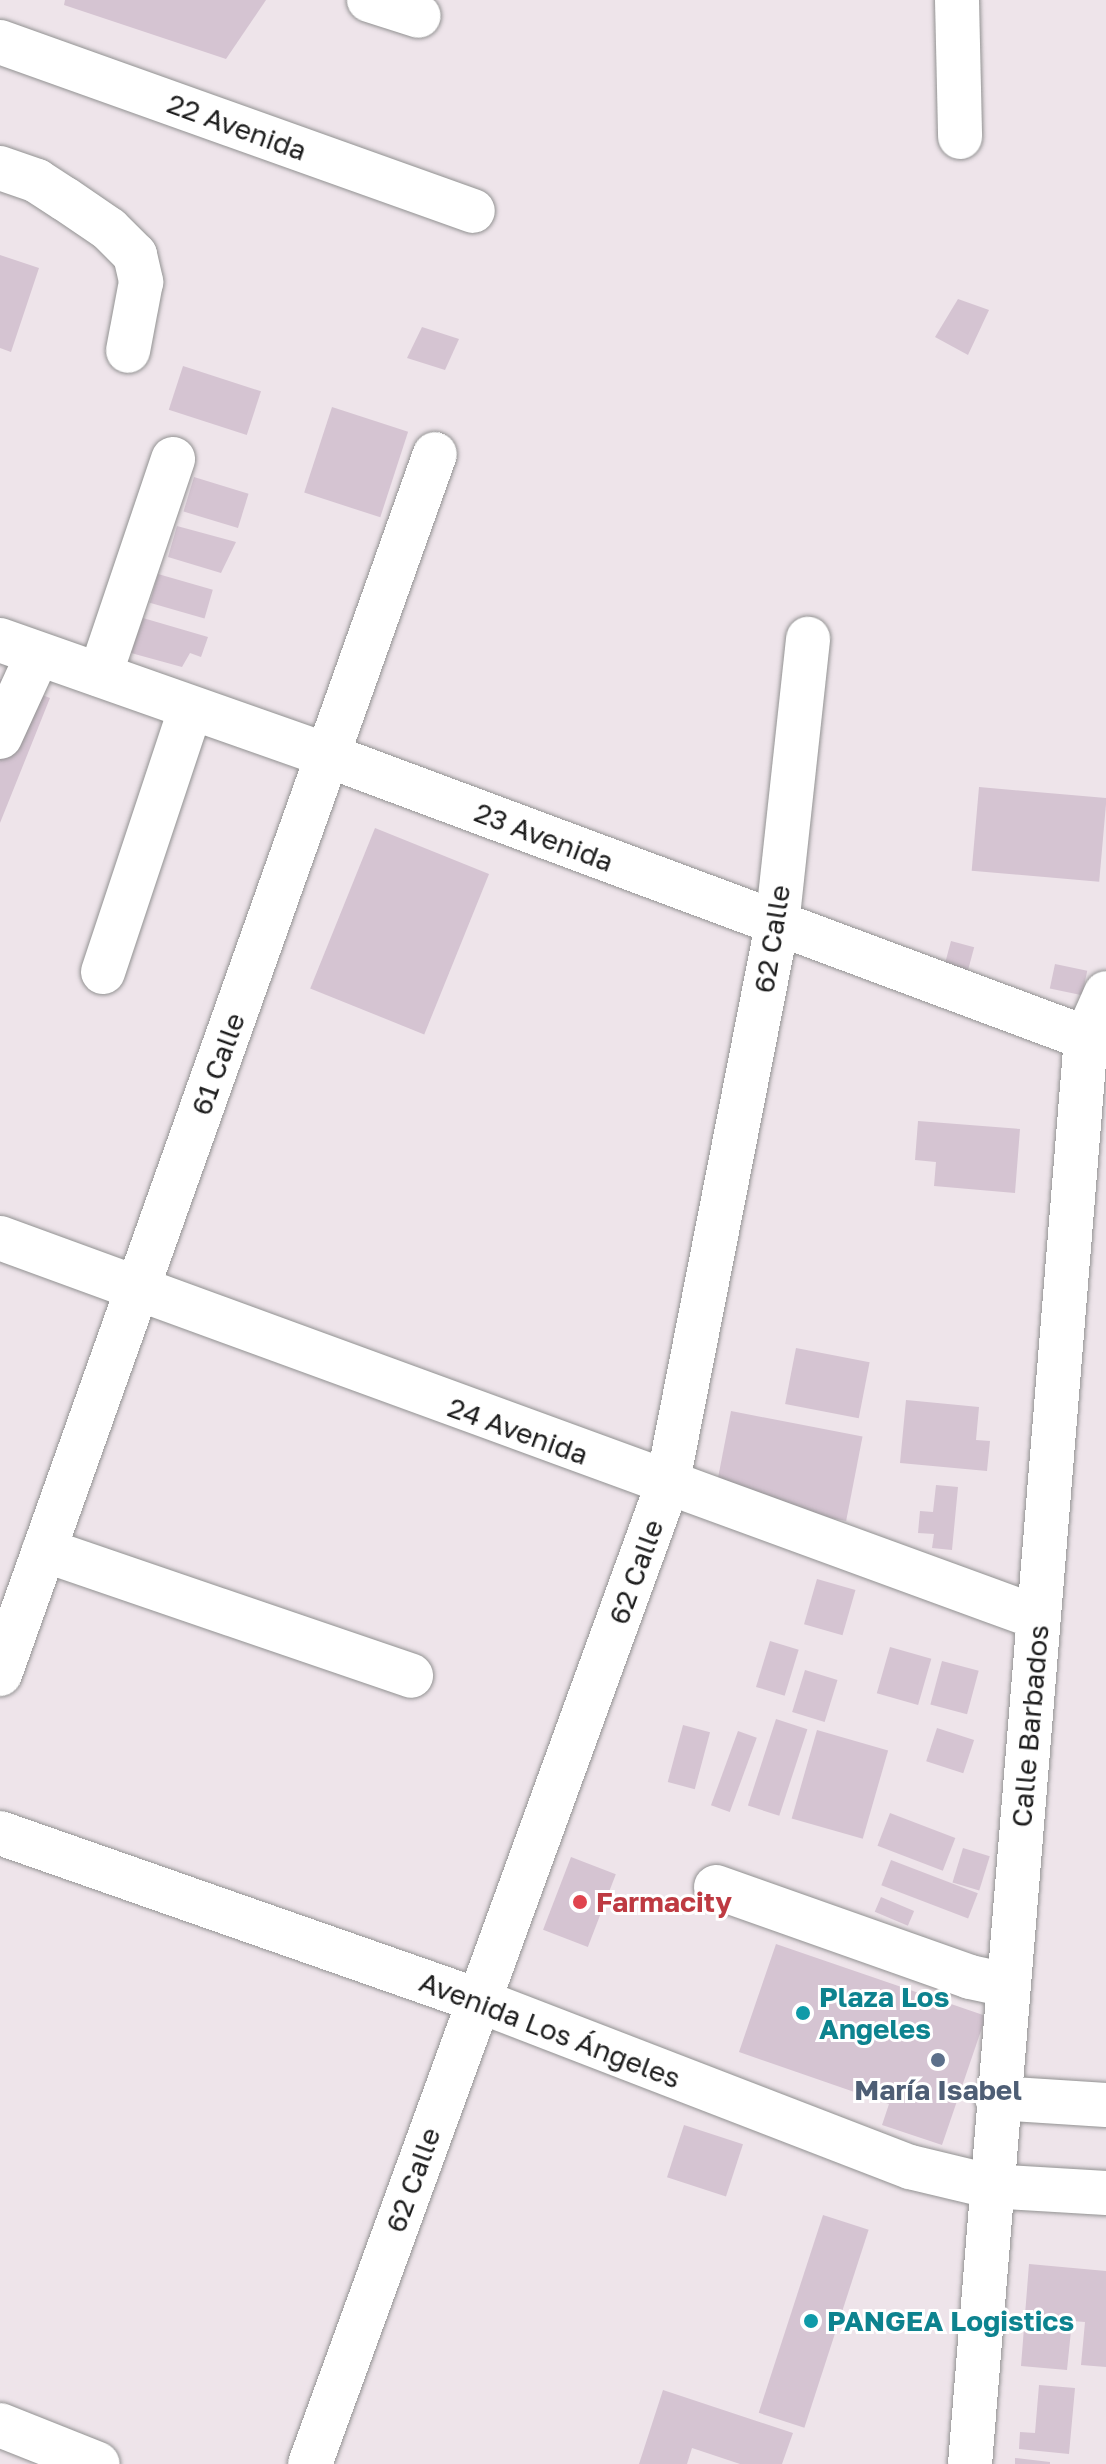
<!DOCTYPE html>
<html>
<head>
<meta charset="utf-8">
<style>
	body { margin:0 }
	#map { position:relative; width:1106px; height:2464px; overflow:hidden; background:#eee4ea; font-family:"Golos Text",sans-serif }
	div>[style] { position:absolute }
	.building>* { inset:0; background:#d5c4d2; transform-origin:0 0 }
	.roads { filter:drop-shadow(0 0 2px #929292) drop-shadow(0 0 2px #929292) }
	.minor>* { height:44px; margin:-22px; padding:0 22px; transform-origin:22px; border-radius:22px; background:#fff }
	.dots>* { width:22px; height:22px; translate:-50% -50%; box-sizing:border-box; border:4px solid #fff; border-radius:50% }
	span { translate:-50% -50%; white-space:nowrap; text-align:center; line-height:1.15; -webkit-text-stroke:6px #fff; paint-order:stroke }
	.street-label { font-size:28px; color:#1e1e1e }
	.health-label { font-size:28px; color:#be3a42; font-weight:700 }
	.left { translate:0 -50%; text-align:left }
	.culture-label { font-size:28px; color:#0d838f; font-weight:700 }
	.service-label { font-size:28px; color:#4e5e75; font-weight:700 }
</style>
</head>
<body>
<div id="map">
	<div class="building">
		<div style="clip-path:polygon(65px 0,266px 0,226px 59px,64px 5px)"></div>
		<div style="clip-path:polygon(0 255px,39px 268px,11px 352px,0 348px)"></div>
		<div style="clip-path:polygon(958px 299px,989px 310px,968px 355px,935px 337px)"></div>
		<div style="clip-path:polygon(422px 327px,459px 339px,445px 370px,407px 358px)"></div>
		<div style="left:183px;top:366px;width:82px;height:46px;rotate:18deg"></div>
		<div style="left:332px;top:407px;width:80px;height:90px;rotate:18deg"></div>
		<div style="left:194px;top:477px;width:57px;height:36px;rotate:17deg"></div>
		<div style="clip-path:polygon(177px 526px,236px 542px,221px 573px,168px 557px)"></div>
		<div style="left:158px;top:574px;width:57px;height:30px;rotate:16deg"></div>
		<div style="clip-path:polygon(143px 618px,208px 637px,201px 657px,190px 653px,182px 667px,131px 653px)"></div>
		<div style="clip-path:polygon(0 679px,50px 698px,0 823px)"></div>
		<div style="left:979px;top:787px;width:128px;height:84px;rotate:5deg"></div>
		<div style="left:375px;top:828px;width:123px;height:173px;rotate:22deg"></div>
		<div style="left:951px;top:941px;width:24px;height:25px;rotate:15deg"></div>
		<div style="left:1055px;top:964px;width:33px;height:25px;rotate:12deg"></div>
		<div style="clip-path:polygon(918px 1121px,1020px 1129px,1015px 1193px,934px 1186px,936px 1162px,915px 1160px)"></div>
		<div style="left:796px;top:1348px;width:75px;height:57px;rotate:11deg"></div>
		<div style="clip-path:polygon(906px 1400px,979px 1407px,976px 1440px,990px 1441px,987px 1471px,900px 1463px)"></div>
		<div style="left:731px;top:1411px;width:134px;height:86px;rotate:11deg"></div>
		<div style="clip-path:polygon(936px 1485px,958px 1487px,952px 1550px,932px 1548px,934px 1534px,918px 1533px,920px 1511px,933px 1512px)"></div>
		<div style="left:817px;top:1579px;width:40px;height:47px;rotate:16deg"></div>
		<div style="left:770px;top:1641px;width:30px;height:48px;rotate:17deg"></div>
		<div style="left:890px;top:1647px;width:43px;height:48px;rotate:16deg"></div>
		<div style="left:942px;top:1661px;width:38px;height:45px;rotate:15deg"></div>
		<div style="left:805px;top:1670px;width:34px;height:44px;rotate:17deg"></div>
		<div style="left:776px;top:1719px;width:33px;height:91px;rotate:18deg"></div>
		<div style="left:683px;top:1725px;width:28px;height:59px;rotate:15deg"></div>
		<div style="left:937px;top:1728px;width:39px;height:35px;rotate:18deg"></div>
		<div style="left:817px;top:1730px;width:74px;height:92px;rotate:16deg"></div>
		<div style="left:738px;top:1731px;width:20px;height:79px;rotate:20deg"></div>
		<div style="left:890px;top:1813px;width:70px;height:35px;rotate:21deg"></div>
		<div style="left:963px;top:1848px;width:28px;height:36px;rotate:17deg"></div>
		<div style="left:571px;top:1857px;width:48px;height:78px;rotate:21deg"></div>
		<div style="left:891px;top:1860px;width:93px;height:27px;rotate:21deg"></div>
		<div style="left:881px;top:1897px;width:36px;height:16px;rotate:23deg"></div>
		<div style="clip-path:polygon(776px 1944px,986px 2016px,942px 2145px,882px 2125px,889px 2104px,739px 2052px)"></div>
		<div style="left:684px;top:2125px;width:62px;height:55px;rotate:18deg"></div>
		<div style="left:823px;top:2215px;width:48px;height:208px;rotate:18deg"></div>
		<div style="clip-path:polygon(1029px 2264px,1106px 2271px,1106px 2367px,1081px 2365px,1085px 2322px,1072px 2321px,1067px 2370px,1021px 2366px)"></div>
		<div style="clip-path:polygon(1039px 2385px,1075px 2388px,1069px 2454px,1019px 2449px,1020px 2432px,1035px 2433px)"></div>
		<div style="clip-path:polygon(663px 2390px,793px 2433px,782px 2464px,740px 2464px,692px 2448px,687px 2464px,639px 2464px)"></div>
		<div style="clip-path:polygon(1015px 2458px,1050px 2462px,1050px 2464px,1015px 2464px)"></div>
	</div>
	<div class="roads">
		<div class="minor">
			<div style="left:369px;top:0;width:52px;rotate:17.7deg"></div>
			<div style="left:957px;top:0;width:137px;rotate:88.7deg"></div>
			<div style="left:0;top:42px;width:502px;rotate:19.66deg"></div>
			<div style="left:0;top:168px;width:39px;rotate:19deg"></div>
			<div style="left:37px;top:181px;width:33px;rotate:33deg"></div>
			<div style="left:65px;top:199px;width:53px;rotate:34.3deg"></div>
			<div style="left:109px;top:229px;width:37px;rotate:45deg"></div>
			<div style="left:135px;top:255px;width:28px;rotate:77deg"></div>
			<div style="left:141px;top:282px;width:70px;rotate:100.7deg"></div>
			<div style="left:0;top:640px;width:349px;rotate:19.4deg"></div>
			<div style="left:329px;top:756px;width:808px;rotate:20.43deg"></div>
			<div style="left:100px;top:675px;width:228px;rotate:-71.3deg"></div>
			<div style="left:0;top:737px;width:91px;rotate:-65.4deg"></div>
			<div style="left:103px;top:972px;width:278px;rotate:-71.6deg"></div>
			<div style="left:0;top:1238px;width:1106px;rotate:20.09deg"></div>
			<div style="left:44px;top:1550px;width:388px;rotate:18.9deg"></div>
			<div style="left:0;top:1674px;width:1295px;rotate:-70.38deg"></div>
			<div style="left:0;top:1833px;width:505px;rotate:19.3deg"></div>
			<div style="left:477px;top:2000px;width:464px;rotate:21.1deg"></div>
			<div style="left:910px;top:2167px;width:81px;rotate:13.5deg"></div>
			<div style="left:989px;top:2186px;width:117px;rotate:3.4deg"></div>
			<div style="left:716px;top:1887px;width:269px;rotate:19.5deg"></div>
			<div style="left:970px;top:1977px;width:38px;rotate:12deg"></div>
			<div style="left:997px;top:2098px;width:109px;rotate:3.7deg"></div>
			<div style="left:0;top:2425px;width:105px;rotate:21.7deg"></div>
			<div style="left:310px;top:2464px;width:1041px;rotate:-69.95deg"></div>
			<div style="left:667px;top:1486px;width:572px;rotate:-78.91deg"></div>
			<div style="left:777px;top:925px;width:288px;rotate:-83.8deg"></div>
			<div style="left:970px;top:2464px;width:1431px;rotate:-85.35deg"></div>
			<div style="left:1086px;top:1038px;width:49px;rotate:-66deg"></div>
		</div>
	</div>
	<div class="dots">
		<div style="left:580px;top:1902px;background:#e0444e"></div>
		<div style="left:803px;top:2013px;background:#0f9aa8"></div>
		<div style="left:938px;top:2060px;background:#5c6f8a"></div>
		<div style="left:811px;top:2321px;background:#0f9aa8"></div>
	</div>
	<div class="street-label">
		<span style="left:237px;top:127px;rotate:20deg">22 Avenida</span>
		<span style="left:544px;top:837px;rotate:21deg">23 Avenida</span>
		<span style="left:772px;top:939px;rotate:-81deg">62 Calle</span>
		<span style="left:218px;top:1064px;rotate:-70deg">61 Calle</span>
		<span style="left:518px;top:1431px;rotate:20deg">24 Avenida</span>
		<span style="left:636px;top:1572px;rotate:-70deg">62 Calle</span>
		<span style="left:1030px;top:1726px;rotate:-85deg">Calle Barbados</span>
		<span style="left:550px;top:2030px;rotate:21deg">Avenida Los Ángeles</span>
		<span style="left:413px;top:2180px;rotate:-70deg">62 Calle</span>
	</div>
	<div class="health-label">
		<span class="left" style="left:596px;top:1902px">Farmacity</span>
	</div>
	<div class="culture-label">
		<span class="left" style="left:819px;top:2013px">Plaza Los<br>Angeles</span>
		<span class="left" style="left:827px;top:2321px">PANGEA Logistics</span>
	</div>
	<div class="service-label">
		<span style="left:938px;top:2090px">María Isabel</span>
	</div>
</div>
</body>
</html>
